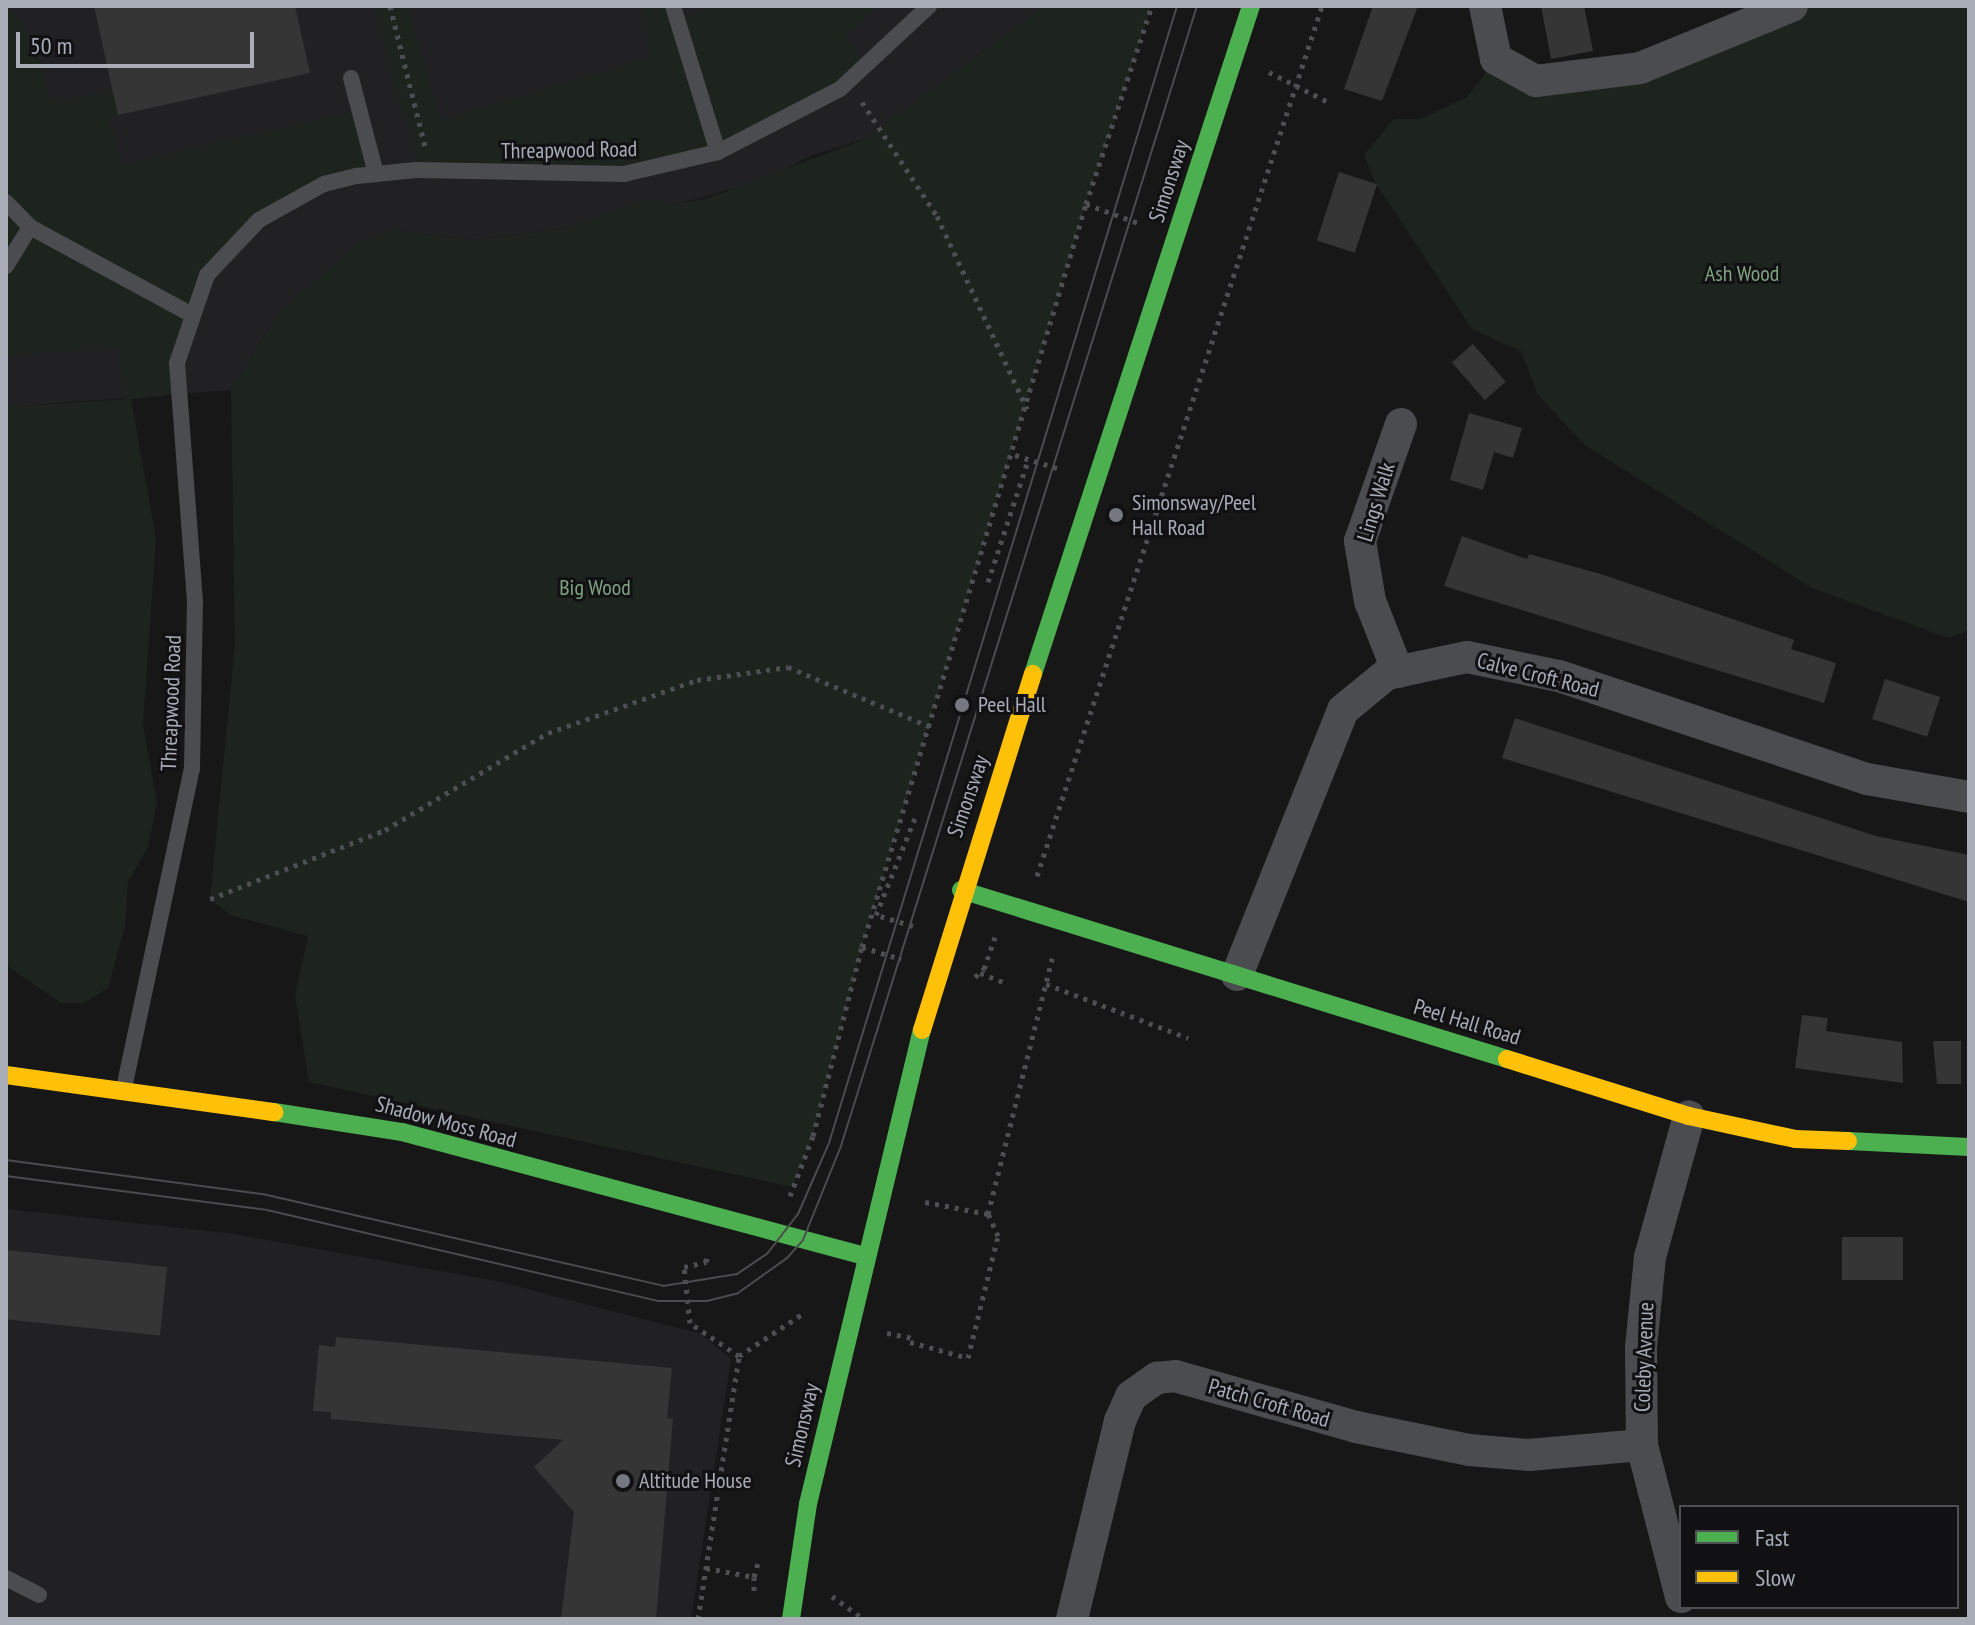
<!DOCTYPE html>
<html>
<head>
<meta charset="utf-8">
<style>
	body { margin:0 }
	#map { position:relative; width:1975px; height:1625px; overflow:hidden; background:#171717; font-family:"PT Sans Narrow",sans-serif }
	div>[style] { position:absolute }
	.built>* { inset:0; background:#212123 }
	.green>* { inset:0; background:#1d241e }
	.building>* { inset:0; background:#353536; transform-origin:0 0 }
	.path>* { height:5px; margin-top:-2.5px; transform-origin:0; background:repeating-linear-gradient(90deg,#4d4e52 0 4px,transparent 0 10px) }
	.lane>* { height:16px; margin:-8px; padding:0 8px; transform-origin:8px; border-radius:8px; background:#4b4c50 }
	.street>* { height:32px; margin:-16px; padding:0 16px; transform-origin:16px; border-radius:16px; background:#4b4c50 }
	.fast>* { height:18px; margin:-9px; padding:0 9px; transform-origin:9px; border-radius:9px; background:#4caf50 }
	.slow>* { height:18px; margin:-9px; padding:0 9px; transform-origin:9px; border-radius:9px; background:#ffc107 }
	.tram>* { height:2px; margin:-1px; padding:0 1px; transform-origin:1px; border-radius:1px; background:#4b4c4f }
	.dots>* { width:22px; height:22px; translate:-50% -50%; box-sizing:border-box; border:4px solid #111113; border-radius:50% }
	span { translate:-50% -50%; white-space:nowrap; text-align:center; line-height:1.15; -webkit-text-stroke:6px #111113; paint-order:stroke }
	.street-label { font-size:22px; color:#a8adb8 }
	.park-label { font-size:22px; color:#7fa381 }
	.poi-label { font-size:22px; color:#a8adb8 }
	.left { translate:0 -50%; text-align:left }
	.frame { position:absolute; inset:0; border:8px solid #a8adb8; pointer-events:none }
	.legend { position:absolute; left:1679px; top:1505px; width:280px; height:104px; box-sizing:border-box; background:#111113; border:2px solid #4d4f55; margin:0; padding:10px 14px; list-style:none; font-size:24px; color:#a8adb8 }
	.legend li { display:flex; align-items:center; gap:16px; height:40px }
	.legend b { width:40px; border:2px solid #4d4f55 }
	.scale { position:absolute; left:16px; top:32px; width:238px; height:36px; box-sizing:border-box; border:4px solid #a8adb8; border-top:0; padding-left:10px; font-size:24px; line-height:28px; white-space:nowrap; color:#a8adb8; -webkit-text-stroke:6px #111113; paint-order:stroke }
</style>
</head>
<body>
<div id="map">
	<div class="built">
		<div style="clip-path:polygon(6px 6px,1044px 6px,865px 139px,813px 155px,764px 180px,678px 204px,647px 200px,566px 228px,474px 240px,395px 230px,359px 241px,275px 318px,231px 390px,6px 407px)"></div>
		<div style="clip-path:polygon(6px 1209px,228px 1233px,496px 1281px,701px 1334px,731px 1359px,691px 1619px,6px 1619px)"></div>
	</div>
	<div class="green">
		<div style="clip-path:polygon(375px 6px,408px 6px,441px 120px,651px 57px,640px 6px,673px 6px,679px 22px,714px 6px,877px 6px,845px 38px,867px 65px,798px 114px,656px 170px,416px 170px,413px 132px,398px 105px)"></div>
		<div style="clip-path:polygon(1044px 6px,1152px 6px,1086px 204px,862px 947px,813px 1136px,793px 1187px,309px 1082px,295px 995px,308px 936px,230px 915px,210px 899px,235px 645px,231px 390px,275px 318px,359px 241px,395px 230px,474px 240px,566px 228px,647px 199px,678px 204px,708px 198px,865px 139px)"></div>
		<div style="clip-path:polygon(1792px 6px,1969px 6px,1969px 630px,1949px 638px,1812px 588px,1585px 445px,1538px 395px,1521px 351px,1472px 329px,1375px 182px,1364px 155px,1394px 119px,1420px 119px,1467px 97px,1496px 59px,1536px 81px,1640px 68px)"></div>
		<div style="clip-path:polygon(11px 10px,33px 41px,52px 102px,113px 91px,118px 115px,110px 121px,122px 165px,360px 110px,376px 174px,322px 185px,229px 246px,190px 314px,178px 394px,131px 399px,156px 538px,143px 725px,157px 803px,148px 847px,128px 882px,125px 926px,108px 988px,84px 1003px,61px 1003px,6px 965px,6px 407px,126px 399px,118px 348px,6px 355px,6px 11px)"></div>
	</div>
	<div class="building">
		<div style="clip-path:polygon(94px 6px,295px 6px,310px 73px,118px 115px)"></div>
		<div style="clip-path:polygon(1373px 6px,1418px 6px,1382px 101px,1344px 89px)"></div>
		<div style="clip-path:polygon(1541px 6px,1584px 6px,1593px 51px,1551px 59px)"></div>
		<div style="left:1339px;top:172px;width:40px;height:72px;rotate:18deg"></div>
		<div style="left:1473px;top:344px;width:50px;height:28px;rotate:49deg"></div>
		<div style="clip-path:polygon(1469px 413px,1522px 428px,1513px 458px,1494px 452px,1483px 490px,1450px 480px)"></div>
		<div style="clip-path:polygon(1462px 536px,1527px 559px,1529px 554px,1604px 575px,1794px 640px,1791px 649px,1836px 663px,1824px 703px,1444px 586px)"></div>
		<div style="left:1885px;top:679px;width:58px;height:42px;rotate:18deg"></div>
		<div style="clip-path:polygon(1515px 718px,1876px 836px,1969px 855px,1969px 902px,1502px 758px)"></div>
		<div style="clip-path:polygon(1802px 1015px,1828px 1018px,1826px 1031px,1902px 1042px,1903px 1083px,1795px 1068px)"></div>
		<div style="clip-path:polygon(1933px 1041px,1961px 1041px,1961px 1084px,1937px 1084px)"></div>
		<div style="left:1842px;top:1237px;width:61px;height:43px"></div>
		<div style="left:6px;top:1250px;width:162px;height:69px;rotate:6deg"></div>
		<div style="clip-path:polygon(336px 1337px,672px 1368px,667px 1418px,673px 1419px,656px 1619px,561px 1619px,574px 1512px,534px 1467px,563px 1440px,331px 1419px,331px 1412px,313px 1411px,319px 1345px,335px 1347px)"></div>
	</div>
	<div class="path">
		<div style="left:390px;top:6px;width:144px;rotate:76deg"></div>
		<div style="left:1269px;top:72px;width:68px;rotate:26.9deg"></div>
		<div style="left:862px;top:102px;width:136px;rotate:56.7deg"></div>
		<div style="left:937px;top:216px;width:213px;rotate:65deg"></div>
		<div style="left:1086px;top:204px;width:59px;rotate:20deg"></div>
		<div style="left:1015px;top:455px;width:50px;rotate:17.4deg"></div>
		<div style="left:988px;top:582px;width:128px;rotate:-71.8deg"></div>
		<div style="left:1037px;top:876px;width:915px;rotate:-71.86deg"></div>
		<div style="left:210px;top:899px;width:188px;rotate:-21.5deg"></div>
		<div style="left:385px;top:830px;width:190px;rotate:-30.8deg"></div>
		<div style="left:548px;top:733px;width:158px;rotate:-19.6deg"></div>
		<div style="left:697px;top:680px;width:92px;rotate:-8.1deg"></div>
		<div style="left:788px;top:667px;width:155px;rotate:22.8deg"></div>
		<div style="left:913px;top:926px;width:39px;rotate:-163deg"></div>
		<div style="left:876px;top:915px;width:105px;rotate:-68.1deg"></div>
		<div style="left:862px;top:947px;width:41px;rotate:17.1deg"></div>
		<div style="left:980px;top:973px;width:25px;rotate:21deg"></div>
		<div style="left:975px;top:977px;width:12px;rotate:-42deg"></div>
		<div style="left:984px;top:969px;width:34px;rotate:-71deg"></div>
		<div style="left:1046px;top:984px;width:152px;rotate:20.8deg"></div>
		<div style="left:790px;top:1196px;width:64px;rotate:-69deg"></div>
		<div style="left:813px;top:1136px;width:195px;rotate:-75.5deg"></div>
		<div style="left:862px;top:947px;width:776px;rotate:-73.22deg"></div>
		<div style="left:1086px;top:204px;width:209px;rotate:-71.6deg"></div>
		<div style="left:988px;top:1214px;width:267px;rotate:-75.9deg"></div>
		<div style="left:887px;top:1333px;width:25px;rotate:11deg"></div>
		<div style="left:910px;top:1342px;width:60px;rotate:15.4deg"></div>
		<div style="left:968px;top:1358px;width:126px;rotate:-76.2deg"></div>
		<div style="left:998px;top:1236px;width:24px;rotate:-114deg"></div>
		<div style="left:988px;top:1214px;width:69px;rotate:-169.2deg"></div>
		<div style="left:739px;top:1356px;width:78px;rotate:-33.5deg"></div>
		<div style="left:706px;top:1568px;width:49px;rotate:10.6deg"></div>
		<div style="left:754px;top:1577px;width:17px;rotate:90deg"></div>
		<div style="left:754px;top:1577px;width:15px;rotate:-74deg"></div>
		<div style="left:832px;top:1596px;width:34px;rotate:36deg"></div>
		<div style="left:698px;top:1619px;width:266px;rotate:-81.1deg"></div>
		<div style="left:739px;top:1356px;width:59px;rotate:-146deg"></div>
		<div style="left:690px;top:1323px;width:56px;rotate:-96.1deg"></div>
		<div style="left:684px;top:1267px;width:23px;rotate:-13deg"></div>
		<div style="left:706px;top:1262px;width:8px;rotate:-76deg"></div>
	</div>
	<div class="lane">
		<div style="left:673px;top:6px;width:153px;rotate:72.9deg"></div>
		<div style="left:351px;top:78px;width:99px;rotate:75.4deg"></div>
		<div style="left:6px;top:202px;width:35px;rotate:46deg"></div>
		<div style="left:30px;top:227px;width:182px;rotate:28.5deg"></div>
		<div style="left:6px;top:266px;width:46px;rotate:-58.4deg"></div>
		<div style="left:124px;top:1088px;width:326px;rotate:-78deg"></div>
		<div style="left:192px;top:769px;width:167px;rotate:-89deg"></div>
		<div style="left:195px;top:602px;width:240px;rotate:-94.3deg"></div>
		<div style="left:177px;top:363px;width:93px;rotate:-71.2deg"></div>
		<div style="left:207px;top:275px;width:76px;rotate:-46.6deg"></div>
		<div style="left:259px;top:220px;width:74px;rotate:-29deg"></div>
		<div style="left:324px;top:184px;width:34px;rotate:-14deg"></div>
		<div style="left:357px;top:176px;width:59px;rotate:-5.8deg"></div>
		<div style="left:416px;top:170px;width:208px;rotate:1.1deg"></div>
		<div style="left:624px;top:174px;width:97px;rotate:-13.2deg"></div>
		<div style="left:718px;top:152px;width:137px;rotate:-27.3deg"></div>
		<div style="left:840px;top:89px;width:122px;rotate:-43deg"></div>
		<div style="left:6px;top:1578px;width:37px;rotate:27deg"></div>
	</div>
	<div class="street">
		<div style="left:1485px;top:6px;width:54px;rotate:78.3deg"></div>
		<div style="left:1496px;top:59px;width:46px;rotate:28.8deg"></div>
		<div style="left:1536px;top:81px;width:105px;rotate:-7.1deg"></div>
		<div style="left:1640px;top:68px;width:164px;rotate:-22.2deg"></div>
		<div style="left:1398px;top:672px;width:76px;rotate:-111.5deg"></div>
		<div style="left:1370px;top:601px;width:61px;rotate:-99.5deg"></div>
		<div style="left:1360px;top:541px;width:124px;rotate:-70.7deg"></div>
		<div style="left:1237px;top:975px;width:285px;rotate:-68.2deg"></div>
		<div style="left:1343px;top:710px;width:57px;rotate:-39.3deg"></div>
		<div style="left:1387px;top:674px;width:82px;rotate:-12deg"></div>
		<div style="left:1467px;top:657px;width:94px;rotate:11.7deg"></div>
		<div style="left:1559px;top:676px;width:325px;rotate:18.5deg"></div>
		<div style="left:1867px;top:779px;width:104px;rotate:10deg"></div>
		<div style="left:1681px;top:1597px;width:157px;rotate:-104.4deg"></div>
		<div style="left:1642px;top:1445px;width:98px;rotate:-90.6deg"></div>
		<div style="left:1641px;top:1347px;width:90px;rotate:-84.3deg"></div>
		<div style="left:1650px;top:1257px;width:146px;rotate:-74.5deg"></div>
		<div style="left:1072px;top:1619px;width:204px;rotate:-76.4deg"></div>
		<div style="left:1120px;top:1421px;width:27px;rotate:-66deg"></div>
		<div style="left:1131px;top:1396px;width:32px;rotate:-35deg"></div>
		<div style="left:1157px;top:1378px;width:18px;rotate:-6deg"></div>
		<div style="left:1175px;top:1376px;width:188px;rotate:15.7deg"></div>
		<div style="left:1356px;top:1427px;width:115px;rotate:11.5deg"></div>
		<div style="left:1469px;top:1450px;width:60px;rotate:4.8deg"></div>
		<div style="left:1529px;top:1455px;width:113px;rotate:-5.1deg"></div>
	</div>
	<div class="fast">
		<div style="left:1033px;top:674px;width:703px;rotate:-71.93deg"></div>
		<div style="left:961px;top:890px;width:572px;rotate:17.2deg"></div>
		<div style="left:274px;top:1112px;width:130px;rotate:8.9deg"></div>
		<div style="left:402px;top:1132px;width:480px;rotate:15deg"></div>
		<div style="left:1848px;top:1141px;width:121px;rotate:2.8deg"></div>
		<div style="left:791px;top:1619px;width:116px;rotate:-81.6deg"></div>
		<div style="left:808px;top:1504px;width:488px;rotate:-76.5deg"></div>
	</div>
	<div class="slow">
		<div style="left:922px;top:1030px;width:373px;rotate:-72.7deg"></div>
		<div style="left:1507px;top:1059px;width:191px;rotate:17.4deg"></div>
		<div style="left:1689px;top:1116px;width:108px;rotate:12.2deg"></div>
		<div style="left:1795px;top:1139px;width:53px;rotate:2.2deg"></div>
		<div style="left:6px;top:1075px;width:271px;rotate:7.9deg"></div>
	</div>
	<div class="tram">
		<div style="left:6px;top:1160px;width:263px;rotate:7.6deg"></div>
		<div style="left:267px;top:1195px;width:406px;rotate:12.9deg"></div>
		<div style="left:663px;top:1286px;width:75px;rotate:-9.2deg"></div>
		<div style="left:737px;top:1274px;width:36px;rotate:-34deg"></div>
		<div style="left:767px;top:1254px;width:51px;rotate:-52.2deg"></div>
		<div style="left:798px;top:1214px;width:77px;rotate:-66.4deg"></div>
		<div style="left:829px;top:1143px;width:1189px;rotate:-72.98deg"></div>
		<div style="left:6px;top:1176px;width:263px;rotate:7.4deg"></div>
		<div style="left:267px;top:1210px;width:401px;rotate:13.1deg"></div>
		<div style="left:658px;top:1301px;width:49px"></div>
		<div style="left:707px;top:1301px;width:32px;rotate:-14deg"></div>
		<div style="left:738px;top:1293px;width:60px;rotate:-35.5deg"></div>
		<div style="left:787px;top:1258px;width:24px;rotate:-48deg"></div>
		<div style="left:803px;top:1240px;width:101px;rotate:-68deg"></div>
		<div style="left:841px;top:1146px;width:1194px;rotate:-72.66deg"></div>
	</div>
	<div class="dots">
		<div style="left:1116px;top:515px;background:#757880"></div>
		<div style="left:962px;top:705px;background:#757880"></div>
		<div style="left:623px;top:1481px;background:#757880"></div>
	</div>
	<div class="street-label">
		<span style="left:569px;top:150px;rotate:-1deg">Threapwood Road</span>
		<span style="left:1169px;top:181px;rotate:-72deg">Simonsway</span>
		<span style="left:1376px;top:502px;rotate:-73deg">Lings Walk</span>
		<span style="left:1538px;top:675px;rotate:14deg">Calve Croft Road</span>
		<span style="left:171px;top:703px;rotate:-88deg">Threapwood Road</span>
		<span style="left:968px;top:796px;rotate:-71deg">Simonsway</span>
		<span style="left:1467px;top:1022px;rotate:17deg">Peel Hall Road</span>
		<span style="left:446px;top:1122px;rotate:15deg">Shadow Moss Road</span>
		<span style="left:1644px;top:1357px;rotate:-88deg">Coleby Avenue</span>
		<span style="left:1269px;top:1403px;rotate:16deg">Patch Croft Road</span>
		<span style="left:802px;top:1425px;rotate:-77deg">Simonsway</span>
	</div>
	<div class="park-label">
		<span style="left:1742px;top:274px">Ash Wood</span>
		<span style="left:595px;top:588px">Big Wood</span>
	</div>
	<div class="poi-label">
		<span class="left" style="left:1132px;top:515px">Simonsway/Peel<br>Hall Road</span>
		<span class="left" style="left:978px;top:705px">Peel Hall</span>
		<span class="left" style="left:639px;top:1481px">Altitude House</span>
	</div>
	<div class="frame"></div>
	<ul class="legend">
	<li><b style="height:10px;background:#4caf50"></b>Fast</li>
	<li><b style="height:10px;background:#ffc107"></b>Slow</li>
	</ul>
	<div class="scale">50 m</div>
</div>
</body>
</html>
